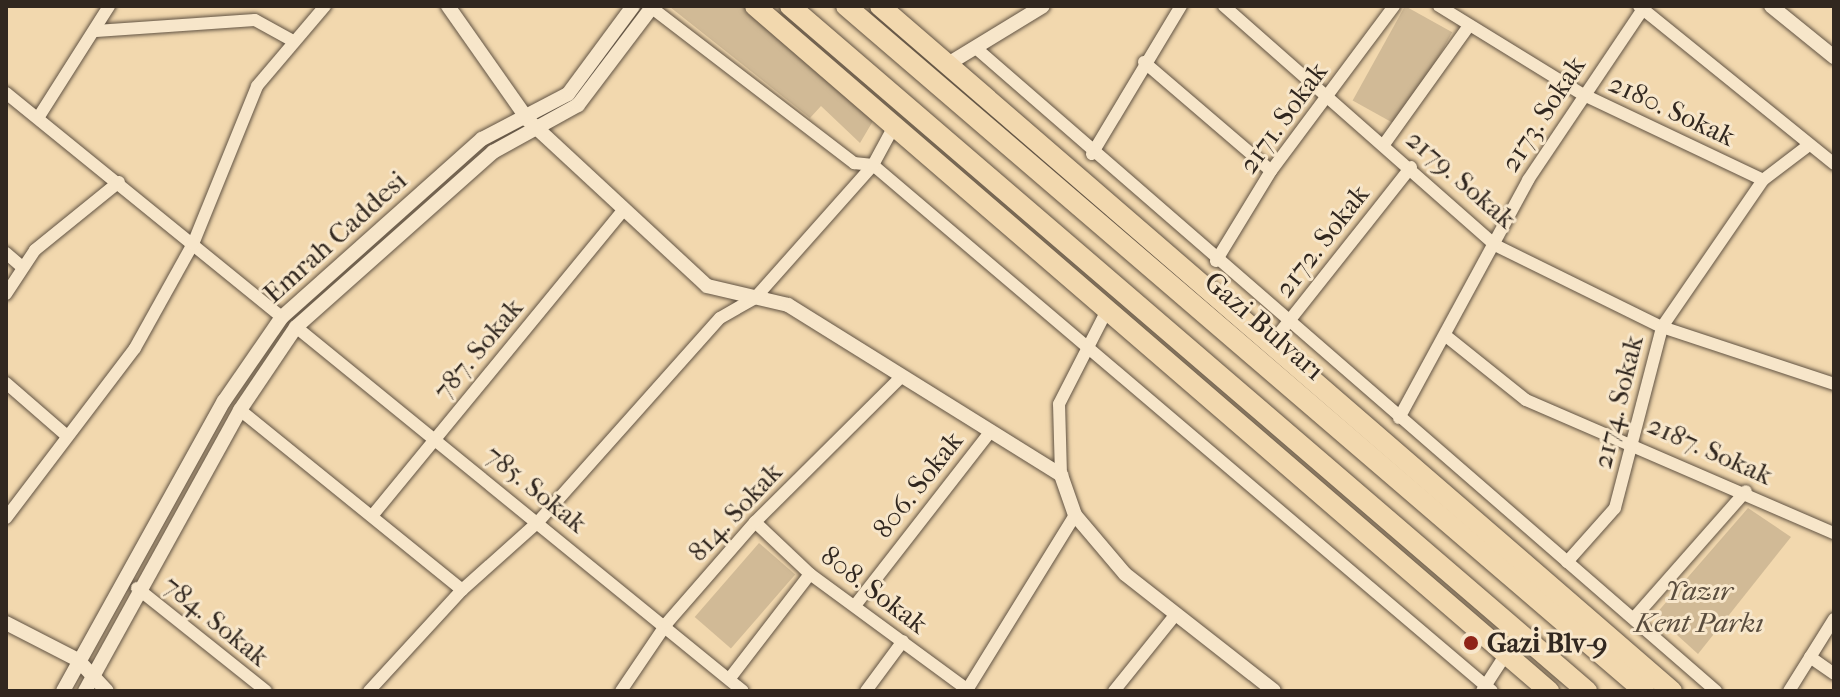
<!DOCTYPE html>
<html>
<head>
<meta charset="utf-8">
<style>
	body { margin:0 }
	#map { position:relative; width:1840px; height:697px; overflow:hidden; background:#f2d8ae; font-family:"IM FELL French Canon",serif }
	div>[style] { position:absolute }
	.green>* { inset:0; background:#d1ba96; transform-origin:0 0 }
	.roads { filter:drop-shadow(0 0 2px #615343) drop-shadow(0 0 2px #615343) }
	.minor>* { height:12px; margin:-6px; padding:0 6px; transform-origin:6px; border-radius:6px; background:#f7e6ca }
	.tertiary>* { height:14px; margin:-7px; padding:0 7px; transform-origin:7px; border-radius:7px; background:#f7e6ca }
	.trunk>* { height:20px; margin:-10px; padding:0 10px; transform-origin:10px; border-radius:10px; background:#f2d8ae }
	.dots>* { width:22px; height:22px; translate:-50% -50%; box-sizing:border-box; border:4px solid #f7e6ca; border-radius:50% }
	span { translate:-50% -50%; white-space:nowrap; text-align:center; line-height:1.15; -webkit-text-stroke:6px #f7e6ca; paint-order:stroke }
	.street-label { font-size:28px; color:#31271f }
	.park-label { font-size:28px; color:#594c3d; font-style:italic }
	.poi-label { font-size:28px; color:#31271f; font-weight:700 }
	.left { translate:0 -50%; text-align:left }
	.frame { position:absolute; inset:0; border:8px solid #31271f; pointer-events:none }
</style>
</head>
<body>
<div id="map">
	<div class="green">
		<div style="clip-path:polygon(745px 6px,873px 121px,860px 143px,821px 106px,810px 118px,670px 7px)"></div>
		<div style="left:1405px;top:6px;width:54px;height:108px;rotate:29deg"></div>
		<div style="clip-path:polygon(1748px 508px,1791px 537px,1698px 654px,1655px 615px)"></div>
		<div style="left:759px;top:543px;width:48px;height:98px;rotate:41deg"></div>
	</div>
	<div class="roads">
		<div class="minor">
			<div style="left:1224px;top:6px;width:361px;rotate:41.4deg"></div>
			<div style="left:1495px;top:245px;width:186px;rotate:26.2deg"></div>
			<div style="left:1662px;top:327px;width:181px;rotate:18.3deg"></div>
			<div style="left:1439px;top:6px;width:168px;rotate:31.6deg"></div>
			<div style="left:1582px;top:94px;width:200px;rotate:25.4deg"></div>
			<div style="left:1639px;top:6px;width:251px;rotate:39deg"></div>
			<div style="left:652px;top:8px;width:255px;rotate:37.5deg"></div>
			<div style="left:854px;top:163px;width:19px;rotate:6deg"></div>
			<div style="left:873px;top:165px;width:812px;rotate:40.36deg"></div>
			<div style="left:96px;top:31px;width:159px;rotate:-4deg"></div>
			<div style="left:255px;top:20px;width:43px;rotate:28.9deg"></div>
			<div style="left:977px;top:49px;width:979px;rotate:40.98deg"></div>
			<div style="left:1144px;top:62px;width:167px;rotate:40.6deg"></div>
			<div style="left:6px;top:93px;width:355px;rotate:39.1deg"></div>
			<div style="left:38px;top:118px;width:133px;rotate:-57.6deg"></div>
			<div style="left:1385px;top:143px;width:143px;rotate:-54.4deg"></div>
			<div style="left:1092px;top:154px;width:173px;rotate:-59deg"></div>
			<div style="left:6px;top:253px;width:20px;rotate:41deg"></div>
			<div style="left:1216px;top:261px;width:105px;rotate:-58.6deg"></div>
			<div style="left:1271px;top:171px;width:206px;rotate:-53.3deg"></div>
			<div style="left:6px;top:294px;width:53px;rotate:-56.6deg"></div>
			<div style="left:35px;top:250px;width:108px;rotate:-39deg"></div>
			<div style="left:296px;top:327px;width:576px;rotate:39.16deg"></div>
			<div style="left:1446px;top:336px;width:102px;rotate:38.7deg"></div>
			<div style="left:1526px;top:400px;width:335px;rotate:23.4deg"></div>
			<div style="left:1270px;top:345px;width:227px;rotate:-51.6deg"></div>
			<div style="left:6px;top:383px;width:81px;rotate:41deg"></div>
			<div style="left:240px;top:410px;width:286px;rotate:39deg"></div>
			<div style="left:1399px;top:418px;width:271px;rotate:-61.5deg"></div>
			<div style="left:1528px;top:180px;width:206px;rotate:-56.1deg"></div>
			<div style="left:1061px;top:475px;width:71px;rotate:-91.6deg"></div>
			<div style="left:1059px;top:404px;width:106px;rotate:-62.9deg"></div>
			<div style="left:372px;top:516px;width:392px;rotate:-50.6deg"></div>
			<div style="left:6px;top:518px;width:213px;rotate:-52.8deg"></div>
			<div style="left:135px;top:348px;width:119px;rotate:-60.9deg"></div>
			<div style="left:193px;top:244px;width:170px;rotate:-67.9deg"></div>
			<div style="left:257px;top:86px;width:105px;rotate:-49.6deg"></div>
			<div style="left:755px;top:522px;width:76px;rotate:43.4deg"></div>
			<div style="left:810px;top:574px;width:197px;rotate:36.3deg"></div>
			<div style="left:1567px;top:562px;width:72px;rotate:-48.4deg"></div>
			<div style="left:1615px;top:508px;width:187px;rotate:-75.4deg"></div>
			<div style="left:1662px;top:327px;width:178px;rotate:-55.5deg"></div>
			<div style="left:1763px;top:180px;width:58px;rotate:-37.3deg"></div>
			<div style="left:137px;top:588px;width:165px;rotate:38.6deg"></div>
			<div style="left:857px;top:603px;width:213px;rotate:-52.1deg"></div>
			<div style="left:1634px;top:618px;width:169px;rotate:-48.6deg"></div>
			<div style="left:1810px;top:657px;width:29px;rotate:35deg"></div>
			<div style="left:730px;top:678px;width:131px;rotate:-52.4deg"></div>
			<div style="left:967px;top:690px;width:206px;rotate:-58.3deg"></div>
			<div style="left:369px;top:691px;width:137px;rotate:-47.4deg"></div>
			<div style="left:462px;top:590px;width:102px;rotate:-41.8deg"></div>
			<div style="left:538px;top:522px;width:273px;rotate:-48.3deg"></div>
			<div style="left:720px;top:318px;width:40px;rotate:-29.7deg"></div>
			<div style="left:755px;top:298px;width:178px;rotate:-48.4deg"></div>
			<div style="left:873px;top:165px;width:42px;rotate:-61.6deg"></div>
			<div style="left:621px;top:691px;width:82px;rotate:-55.9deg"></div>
			<div style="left:667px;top:623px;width:134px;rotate:-48.9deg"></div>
			<div style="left:755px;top:522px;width:203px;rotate:-44.8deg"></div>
			<div style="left:866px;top:691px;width:62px;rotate:-53.5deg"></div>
			<div style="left:1114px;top:691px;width:97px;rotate:-51.2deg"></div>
			<div style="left:1482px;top:691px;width:44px;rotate:-57deg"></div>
			<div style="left:1789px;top:691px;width:85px;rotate:-58deg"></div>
		</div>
		<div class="tertiary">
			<div style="left:448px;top:6px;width:139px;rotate:54.9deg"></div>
			<div style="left:528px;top:120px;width:244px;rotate:42.8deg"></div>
			<div style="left:707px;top:286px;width:83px;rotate:13.2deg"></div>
			<div style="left:788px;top:305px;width:322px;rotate:31.9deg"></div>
			<div style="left:1061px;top:475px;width:42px;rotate:70.7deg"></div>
			<div style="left:1075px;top:515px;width:77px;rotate:49.7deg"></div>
			<div style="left:1125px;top:574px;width:189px;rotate:38.1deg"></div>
			<div style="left:1771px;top:6px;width:81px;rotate:39deg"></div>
			<div style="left:948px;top:64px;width:111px;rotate:-31.4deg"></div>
			<div style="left:6px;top:623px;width:81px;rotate:27.2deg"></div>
			<div style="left:78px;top:660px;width:42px;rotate:46.9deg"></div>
			<div style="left:63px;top:691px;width:332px;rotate:-61deg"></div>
			<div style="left:224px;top:401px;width:102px;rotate:-55.4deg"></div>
			<div style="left:282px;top:317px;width:268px;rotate:-41.7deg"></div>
			<div style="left:482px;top:139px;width:97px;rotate:-27.6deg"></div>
			<div style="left:568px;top:94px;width:109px;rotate:-53.5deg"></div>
			<div style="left:85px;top:691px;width:321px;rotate:-61.1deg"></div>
			<div style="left:240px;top:410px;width:100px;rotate:-56deg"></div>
			<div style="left:296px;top:327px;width:264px;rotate:-41.6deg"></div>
			<div style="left:493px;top:152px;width:97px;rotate:-28.9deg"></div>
			<div style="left:578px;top:105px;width:124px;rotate:-52.9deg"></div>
		</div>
		<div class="trunk">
			<div style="left:755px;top:6px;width:1049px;rotate:40.79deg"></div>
			<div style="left:790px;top:6px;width:1051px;rotate:40.68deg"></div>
			<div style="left:846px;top:6px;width:1052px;rotate:40.64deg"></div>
			<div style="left:880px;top:6px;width:1047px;rotate:40.86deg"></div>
		</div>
	</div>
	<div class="dots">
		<div style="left:1471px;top:643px;background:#8f2418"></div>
	</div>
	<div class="street-label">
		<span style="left:1672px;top:110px;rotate:25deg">2180. Sokak</span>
		<span style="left:1543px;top:114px;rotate:-57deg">2173. Sokak</span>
		<span style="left:1283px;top:118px;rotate:-54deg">2171. Sokak</span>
		<span style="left:1461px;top:179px;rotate:41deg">2179. Sokak</span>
		<span style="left:335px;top:237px;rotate:-42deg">Emrah Caddesi</span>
		<span style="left:1322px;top:241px;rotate:-52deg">2172. Sokak</span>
		<span style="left:1264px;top:326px;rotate:41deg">Gazi Bulvarı</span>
		<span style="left:478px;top:349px;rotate:-50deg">787. Sokak</span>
		<span style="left:1618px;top:402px;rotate:-76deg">2174. Sokak</span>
		<span style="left:1710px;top:450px;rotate:24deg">2187. Sokak</span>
		<span style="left:918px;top:485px;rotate:-52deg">806. Sokak</span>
		<span style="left:536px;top:489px;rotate:39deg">785. Sokak</span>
		<span style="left:735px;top:512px;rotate:-47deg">814. Sokak</span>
		<span style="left:874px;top:590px;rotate:37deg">808. Sokak</span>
		<span style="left:216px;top:621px;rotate:39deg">784. Sokak</span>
	</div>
	<div class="park-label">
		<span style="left:1699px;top:607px">Yazır<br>Kent Parkı</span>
	</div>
	<div class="poi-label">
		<span class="left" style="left:1487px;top:643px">Gazi̇ Blv-9</span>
	</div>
	<div class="frame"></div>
</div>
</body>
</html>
